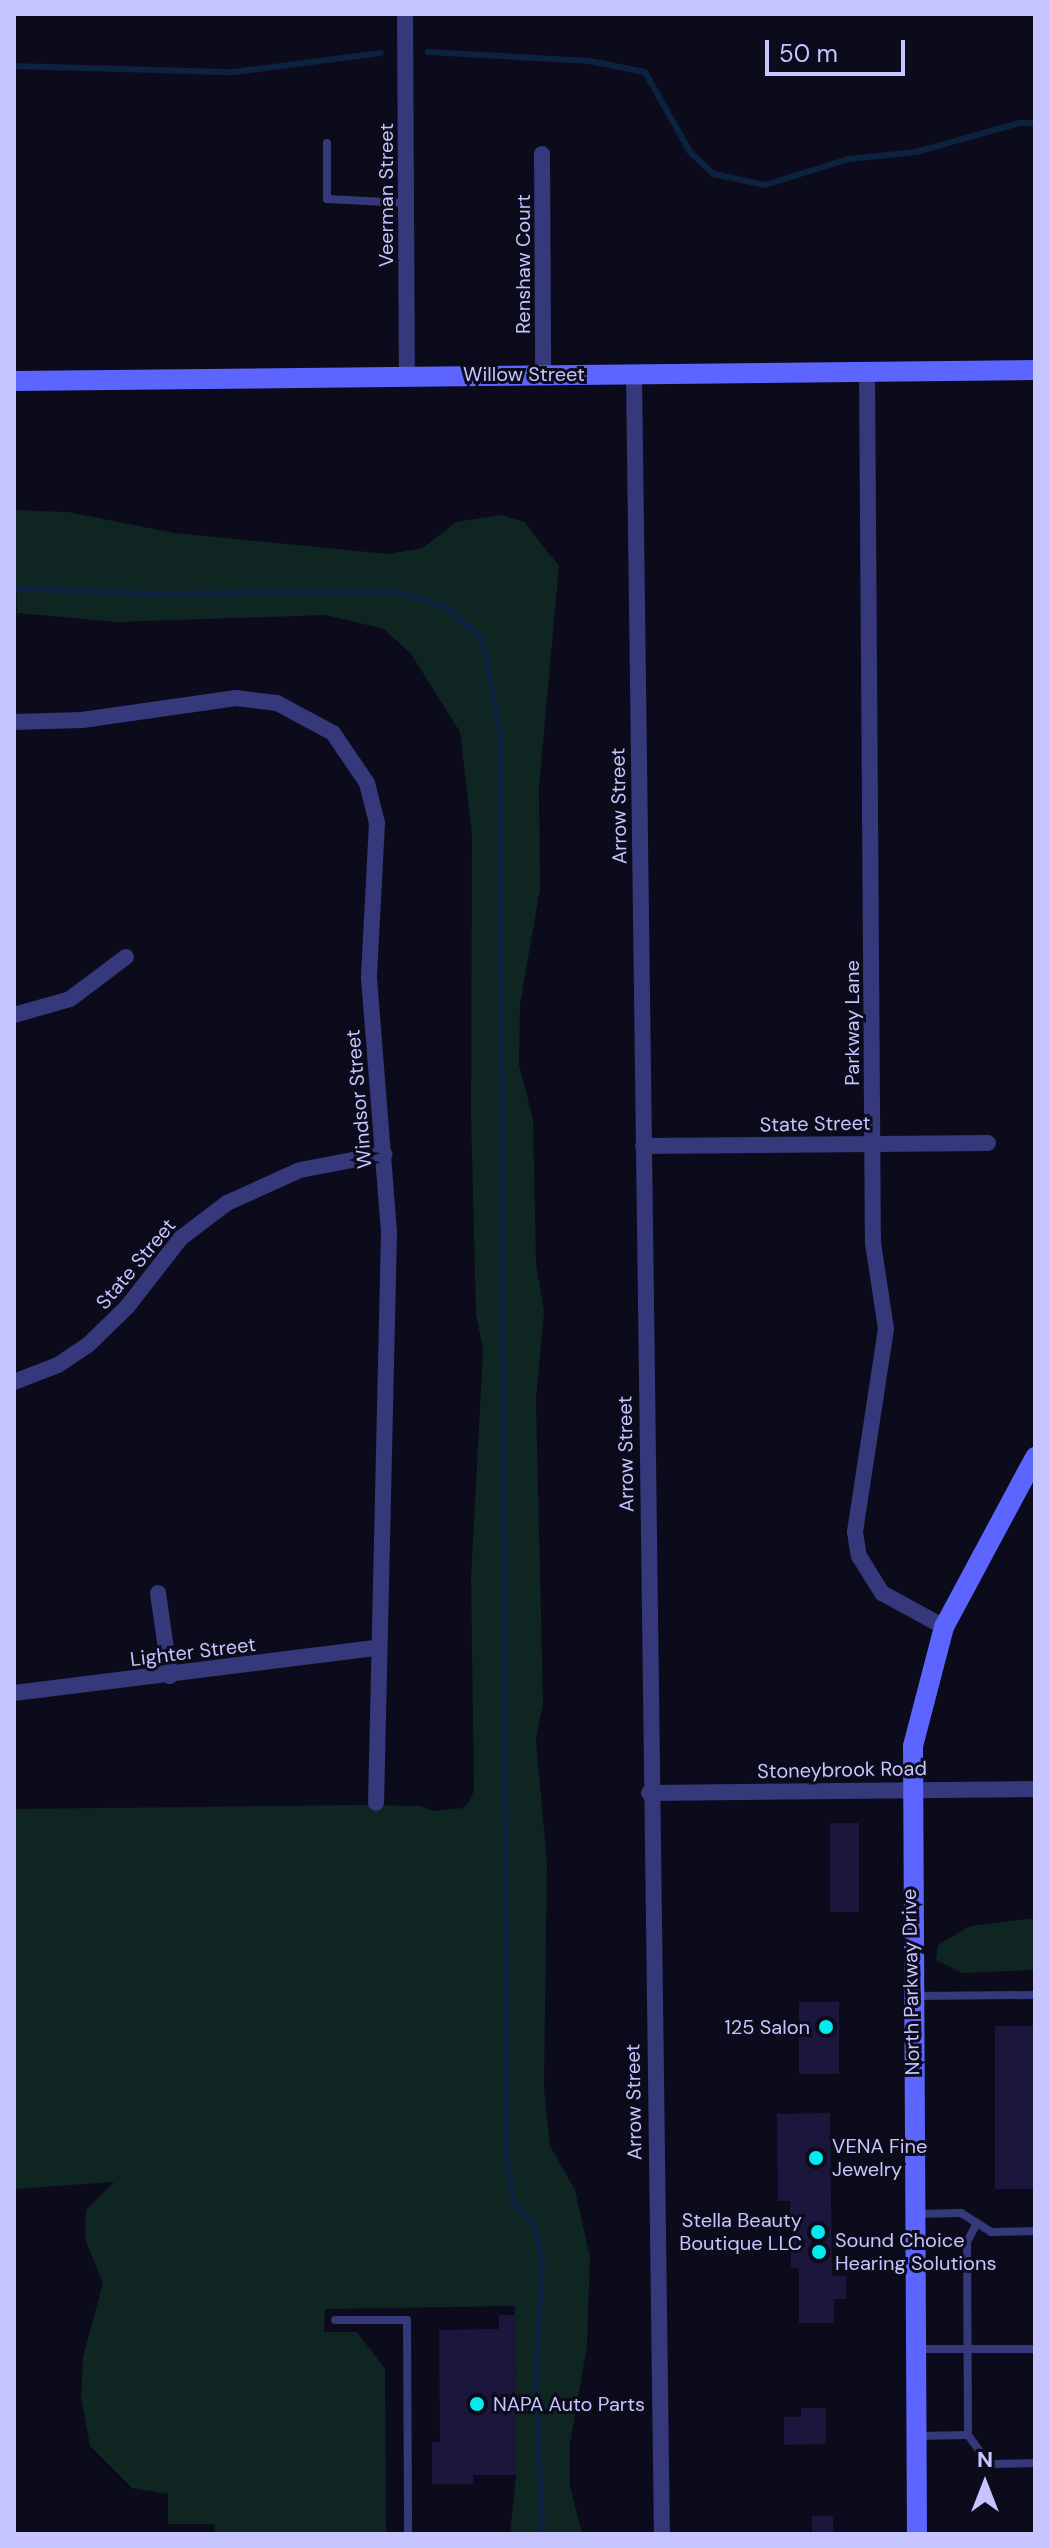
<!DOCTYPE html>
<html>
<head>
<meta charset="utf-8">
<style>
	body { margin:0 }
	#map { position:relative; width:1049px; height:2548px; overflow:hidden; background:#0c0b1b; font-family:"DM Sans",sans-serif }
	div>[style] { position:absolute }
	.green>* { inset:0; background:#0e2522 }
	.stream>* { height:6px; margin:-3px; padding:0 3px; transform-origin:3px; border-radius:3px; background:#0b233f }
	.building>* { inset:0; background:#1b173c; transform-origin:0 0 }
	.lane>* { height:8px; margin:-4px; padding:0 4px; transform-origin:4px; border-radius:4px; background:#35387b }
	.street>* { height:16px; margin:-8px; padding:0 8px; transform-origin:8px; border-radius:8px; background:#35387b }
	.secondary>* { height:20px; margin:-10px; padding:0 10px; transform-origin:10px; border-radius:10px; background:#5c65ff }
	.dots>* { width:22px; height:22px; translate:-50% -50%; box-sizing:border-box; border:4px solid #0c0b1b; border-radius:50% }
	span { translate:-50% -50%; white-space:nowrap; text-align:center; line-height:1.15; -webkit-text-stroke:6px #0c0b1b; paint-order:stroke }
	.street-label { font-size:20px; color:#c7c5ff }
	.poi-label { font-size:20px; color:#c7c5ff }
	.right { translate:-100% -50%; text-align:right }
	.left { translate:0 -50%; text-align:left }
	.frame { position:absolute; inset:0; border:16px solid #c7c5ff; pointer-events:none }
	.north { position:absolute; left:945px; top:2444px; width:80px; height:80px; -webkit-text-stroke:6px #0c0b1b; paint-order:stroke; rotate:0deg; font-size:22px; font-weight:700; line-height:32px; text-align:center; color:#c7c5ff }
	.north::after { content:''; display:block; margin:auto; width:28px; height:36px; background:#c7c5ff; clip-path:polygon(50% 0,100% 100%,50% 72%,0 100%) }
	.scale { position:absolute; left:765px; top:40px; width:140px; height:36px; box-sizing:border-box; border:4px solid #c7c5ff; border-top:0; padding-left:10px; font-size:24px; line-height:28px; white-space:nowrap; color:#c7c5ff; -webkit-text-stroke:6px #0c0b1b; paint-order:stroke }
</style>
</head>
<body>
<div id="map">
	<div class="green">
		<div style="clip-path:polygon(14px 510px,68px 512px,174px 533px,388px 554px,423px 548px,456px 522px,501px 515px,524px 522px,559px 566px,539px 787px,540px 889px,520px 1005px,519px 1065px,533px 1119px,536px 1263px,544px 1312px,536px 1399px,543px 1702px,536px 1740px,547px 1863px,544px 2087px,550px 2146px,575px 2190px,590px 2257px,587px 2346px,570px 2443px,570px 2486px,582px 2534px,510px 2534px,516px 2475px,515px 2306px,325px 2309px,324px 2332px,357px 2332px,385px 2369px,386px 2534px,215px 2533px,214px 2524px,168px 2524px,168px 2494px,132px 2488px,90px 2446px,81px 2397px,83px 2357px,103px 2283px,85px 2239px,86px 2210px,114px 2182px,14px 2189px,14px 1809px,365px 1805px,420px 1806px,434px 1811px,463px 1808px,468px 1803px,474px 1791px,471px 1579px,483px 1350px,476px 1314px,471px 1116px,472px 835px,460px 732px,411px 654px,384px 629px,326px 615px,117px 622px,17px 613px)"></div>
		<div style="clip-path:polygon(1035px 1918px,1035px 1970px,962px 1973px,936px 1960px,938px 1945px,970px 1926px)"></div>
	</div>
	<div class="stream">
		<div style="left:428px;top:52px;width:162px;rotate:3.2deg"></div>
		<div style="left:590px;top:61px;width:56px;rotate:11.3deg"></div>
		<div style="left:645px;top:72px;width:92px;rotate:60.6deg"></div>
		<div style="left:690px;top:152px;width:33px;rotate:43deg"></div>
		<div style="left:714px;top:174px;width:52px;rotate:12.2deg"></div>
		<div style="left:765px;top:185px;width:88px;rotate:-17.2deg"></div>
		<div style="left:849px;top:159px;width:67px;rotate:-6deg"></div>
		<div style="left:916px;top:152px;width:107px;rotate:-15.7deg"></div>
		<div style="left:1019px;top:123px;width:16px"></div>
		<div style="left:14px;top:66px;width:220px;rotate:1.6deg"></div>
		<div style="left:234px;top:72px;width:148px;rotate:-7.4deg"></div>
		<div style="left:14px;top:588px;width:136px;rotate:2.5deg"></div>
		<div style="left:150px;top:594px;width:248px;rotate:-0.5deg"></div>
		<div style="left:398px;top:592px;width:52px;rotate:17.7deg"></div>
		<div style="left:448px;top:608px;width:46px;rotate:42.4deg"></div>
		<div style="left:482px;top:639px;width:92px;rotate:78.7deg"></div>
		<div style="left:500px;top:729px;width:1431px;rotate:89.72deg"></div>
		<div style="left:507px;top:2160px;width:44px;rotate:80.8deg"></div>
		<div style="left:514px;top:2203px;width:31px;rotate:48deg"></div>
		<div style="left:535px;top:2226px;width:40px;rotate:80deg"></div>
		<div style="left:542px;top:2265px;width:105px;rotate:93.3deg"></div>
		<div style="left:536px;top:2370px;width:164px;rotate:87.9deg"></div>
	</div>
	<div class="building">
		<div style="left:830px;top:1823px;width:29px;height:89px"></div>
		<div style="left:799px;top:2002px;width:40px;height:72px"></div>
		<div style="left:995px;top:2026px;width:40px;height:163px"></div>
		<div style="clip-path:polygon(830px 2113px,832px 2276px,846px 2276px,846px 2299px,834px 2299px,834px 2323px,799px 2323px,799px 2268px,791px 2268px,790px 2201px,778px 2201px,777px 2114px)"></div>
		<div style="clip-path:polygon(499px 2315px,515px 2315px,516px 2475px,473px 2475px,473px 2484px,432px 2484px,432px 2442px,440px 2442px,439px 2330px,499px 2329px)"></div>
		<div style="clip-path:polygon(801px 2408px,826px 2408px,826px 2444px,784px 2445px,784px 2417px,801px 2417px)"></div>
		<div style="left:812px;top:2516px;width:21px;height:18px"></div>
	</div>
	<div class="lane">
		<div style="left:327px;top:143px;width:56px;rotate:90deg"></div>
		<div style="left:327px;top:199px;width:78px;rotate:2.9deg"></div>
		<div style="left:916px;top:1996px;width:119px;rotate:-0.5deg"></div>
		<div style="left:914px;top:2214px;width:47px;rotate:-1.2deg"></div>
		<div style="left:961px;top:2213px;width:36px;rotate:32deg"></div>
		<div style="left:991px;top:2232px;width:44px;rotate:-1.3deg"></div>
		<div style="left:977px;top:2223px;width:21px;rotate:118deg"></div>
		<div style="left:967px;top:2242px;width:193px;rotate:89.7deg"></div>
		<div style="left:968px;top:2435px;width:36px;rotate:54deg"></div>
		<div style="left:989px;top:2464px;width:46px;rotate:-1.2deg"></div>
		<div style="left:335px;top:2320px;width:72px"></div>
		<div style="left:407px;top:2320px;width:214px;rotate:89.7deg"></div>
		<div style="left:916px;top:2349px;width:119px"></div>
		<div style="left:917px;top:2436px;width:51px;rotate:-1.1deg"></div>
	</div>
	<div class="street">
		<div style="left:405px;top:14px;width:361px;rotate:89.7deg"></div>
		<div style="left:542px;top:154px;width:220px;rotate:89.7deg"></div>
		<div style="left:867px;top:372px;width:871px;rotate:89.61deg"></div>
		<div style="left:873px;top:1243px;width:87px;rotate:81.4deg"></div>
		<div style="left:886px;top:1329px;width:205px;rotate:98.7deg"></div>
		<div style="left:855px;top:1532px;width:24px;rotate:81deg"></div>
		<div style="left:859px;top:1556px;width:44px;rotate:58.1deg"></div>
		<div style="left:882px;top:1593px;width:71px;rotate:28.7deg"></div>
		<div style="left:634px;top:374px;width:2160px;rotate:89.26deg"></div>
		<div style="left:14px;top:722px;width:68px;rotate:-1.7deg"></div>
		<div style="left:82px;top:720px;width:156px;rotate:-8.1deg"></div>
		<div style="left:236px;top:698px;width:41px;rotate:7deg"></div>
		<div style="left:277px;top:703px;width:64px;rotate:28.2deg"></div>
		<div style="left:333px;top:733px;width:60px;rotate:55.8deg"></div>
		<div style="left:367px;top:783px;width:41px;rotate:76deg"></div>
		<div style="left:377px;top:823px;width:155px;rotate:93deg"></div>
		<div style="left:369px;top:978px;width:255px;rotate:85.5deg"></div>
		<div style="left:389px;top:1232px;width:571px;rotate:91.3deg"></div>
		<div style="left:14px;top:1015px;width:58px;rotate:-15.9deg"></div>
		<div style="left:70px;top:999px;width:70px;rotate:-36.9deg"></div>
		<div style="left:643px;top:1146px;width:345px;rotate:-0.5deg"></div>
		<div style="left:14px;top:1382px;width:47px;rotate:-21.1deg"></div>
		<div style="left:58px;top:1365px;width:36px;rotate:-34deg"></div>
		<div style="left:88px;top:1345px;width:54px;rotate:-44.3deg"></div>
		<div style="left:127px;top:1307px;width:88px;rotate:-52deg"></div>
		<div style="left:181px;top:1238px;width:58px;rotate:-37.3deg"></div>
		<div style="left:227px;top:1203px;width:80px;rotate:-24.3deg"></div>
		<div style="left:300px;top:1170px;width:86px;rotate:-10.8deg"></div>
		<div style="left:158px;top:1593px;width:84px;rotate:81.8deg"></div>
		<div style="left:14px;top:1693px;width:366px;rotate:-7.1deg"></div>
		<div style="left:649px;top:1793px;width:386px;rotate:-0.6deg"></div>
	</div>
	<div class="secondary">
		<div style="left:14px;top:381px;width:1021px;rotate:-0.62deg"></div>
		<div style="left:917px;top:2534px;width:788px;rotate:-90.29deg"></div>
		<div style="left:913px;top:1746px;width:123px;rotate:-75.4deg"></div>
		<div style="left:944px;top:1627px;width:193px;rotate:-61.8deg"></div>
	</div>
	<div class="dots">
		<div style="left:826px;top:2027px;background:#00ecf0"></div>
		<div style="left:816px;top:2158px;background:#00ecf0"></div>
		<div style="left:818px;top:2232px;background:#00ecf0"></div>
		<div style="left:819px;top:2252px;background:#00ecf0"></div>
		<div style="left:477px;top:2404px;background:#00ecf0"></div>
	</div>
	<div class="street-label">
		<span style="left:386px;top:195px;rotate:-90deg">Veerman Street</span>
		<span style="left:523px;top:264px;rotate:-90deg">Renshaw Court</span>
		<span style="left:524px;top:374px">Willow Street</span>
		<span style="left:619px;top:806px;rotate:-91deg">Arrow Street</span>
		<span style="left:852px;top:1023px;rotate:-90deg">Parkway Lane</span>
		<span style="left:359px;top:1099px;rotate:-95deg">Windsor Street</span>
		<span style="left:815px;top:1124px;rotate:-1deg">State Street</span>
		<span style="left:136px;top:1264px;rotate:-50deg">State Street</span>
		<span style="left:626px;top:1454px;rotate:-91deg">Arrow Street</span>
		<span style="left:193px;top:1652px;rotate:-7deg">Lighter Street</span>
		<span style="left:842px;top:1770px;rotate:-1deg">Stoneybrook Road</span>
		<span style="left:911px;top:1982px;rotate:-91deg">North Parkway Drive</span>
		<span style="left:634px;top:2102px;rotate:-91deg">Arrow Street</span>
	</div>
	<div class="poi-label">
		<span class="right" style="left:810px;top:2027px">125 Salon</span>
		<span class="left" style="left:832px;top:2158px">VENA Fine<br>Jewelry</span>
		<span class="right" style="left:802px;top:2232px">Stella Beauty<br>Boutique LLC</span>
		<span class="left" style="left:835px;top:2252px">Sound Choice<br>Hearing Solutions</span>
		<span class="left" style="left:493px;top:2404px">NAPA Auto Parts</span>
	</div>
	<div class="frame"></div>
	<div class="north">N</div>
	<div class="scale">50 m</div>
</div>
</body>
</html>
